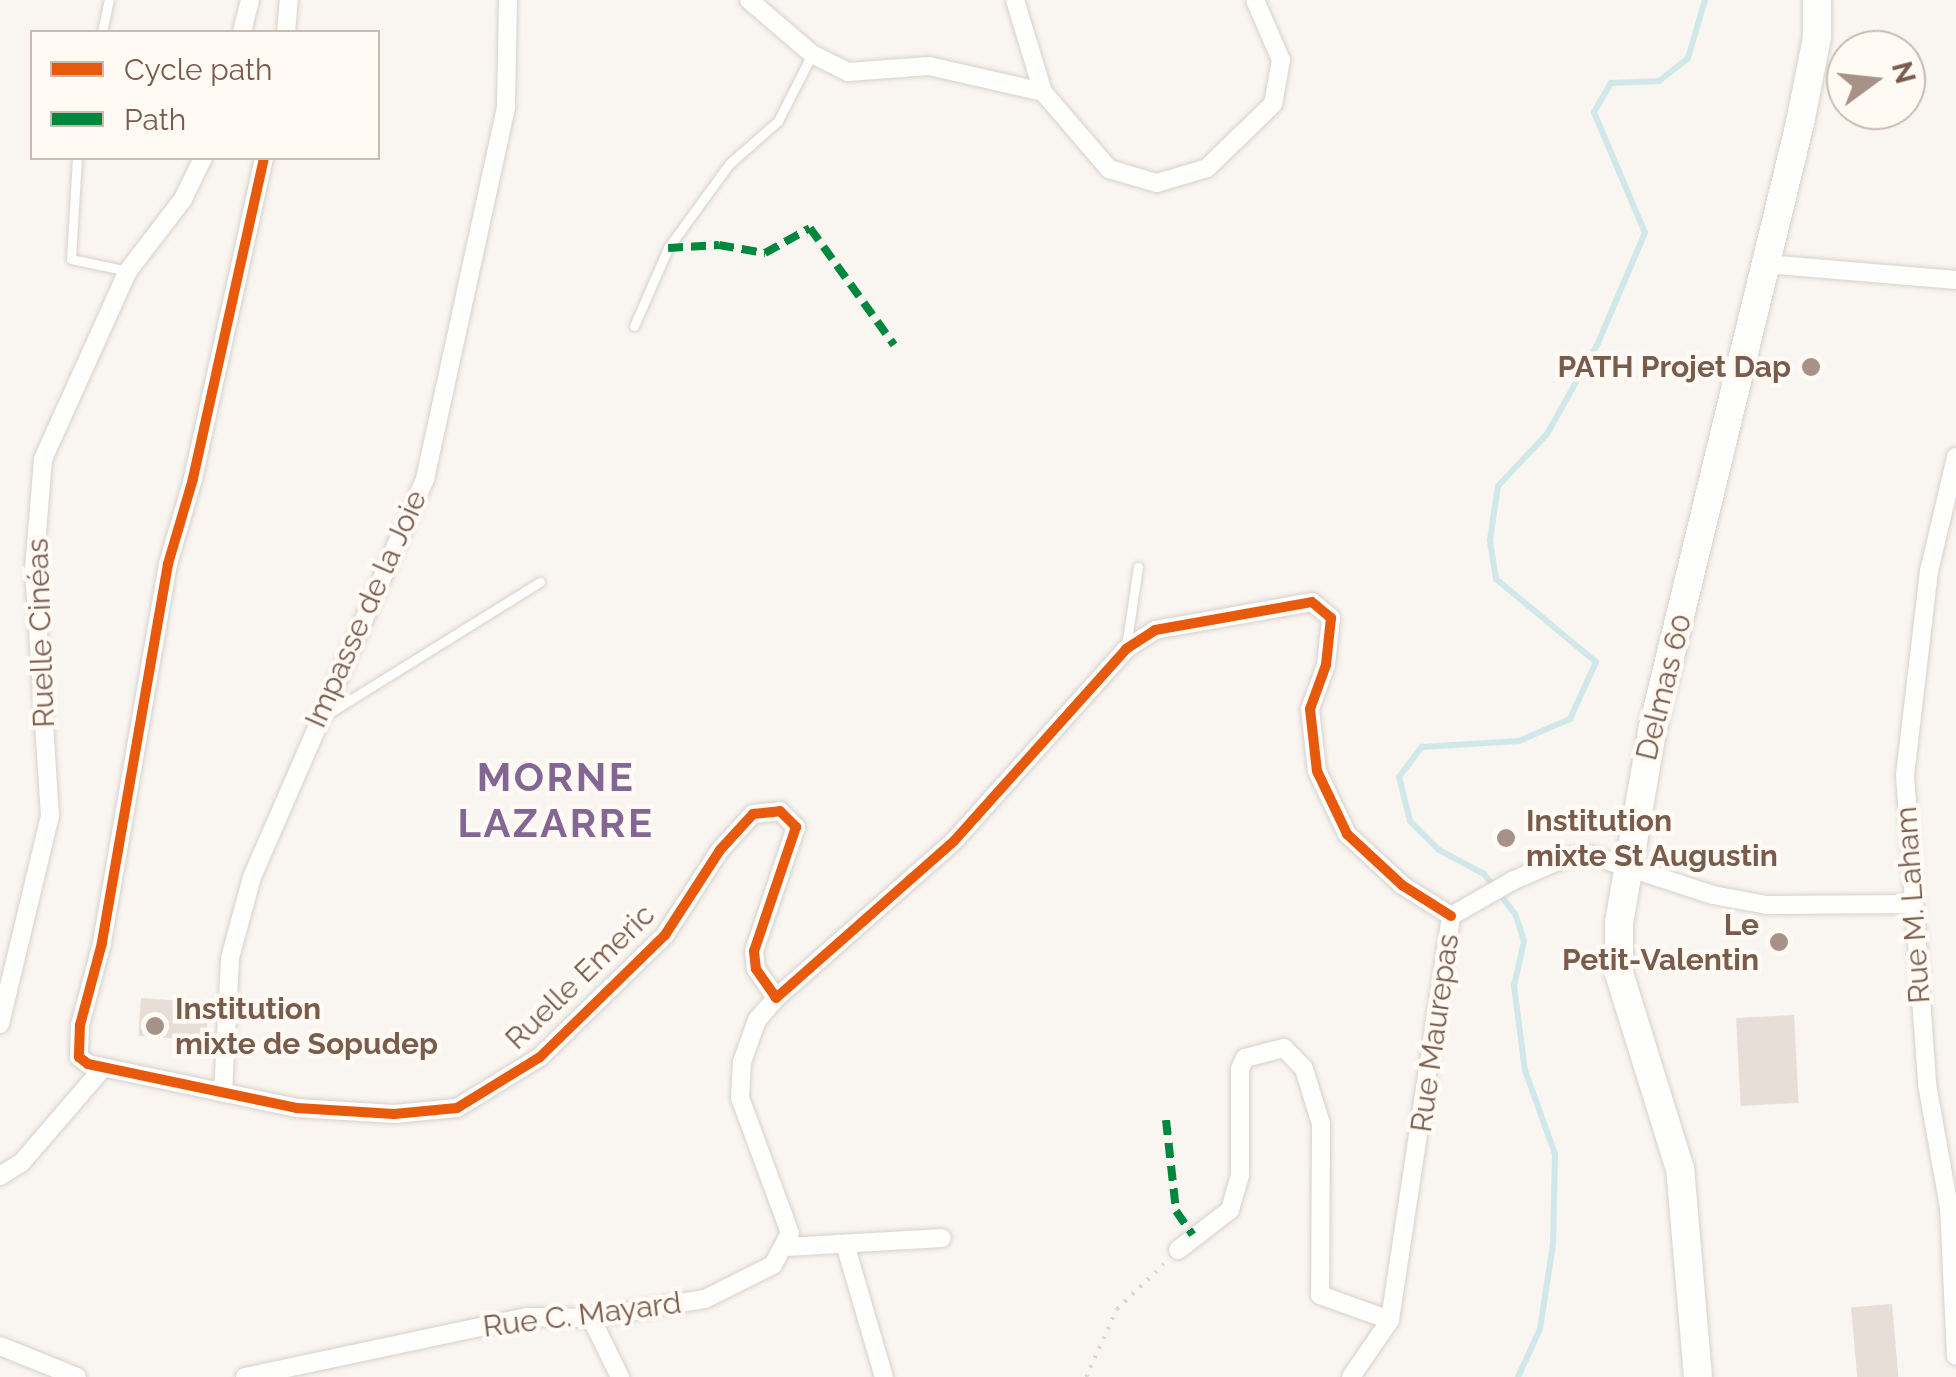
<!DOCTYPE html>
<html>
<head>
<meta charset="utf-8">
<style>
	body { margin:0 }
	#map { position:relative; width:1956px; height:1377px; overflow:hidden; background:#f9f5f0; font-family:Raleway,sans-serif }
	div>[style] { position:absolute }
	.stream>* { height:6px; margin:-3px; padding:0 3px; transform-origin:3px; border-radius:3px; background:#d0e8ea }
	.building>* { inset:0; background:#e6ded7; transform-origin:0 0 }
	.path>* { height:4px; margin-top:-2px; transform-origin:0; background:repeating-linear-gradient(90deg,#dcd5d0 0 2.5px,transparent 0 10.5px) }
	.roads { filter:drop-shadow(0 0 2px #d7d1cb) drop-shadow(0 0 2px #d7d1cb) }
	.lane>* { height:9px; margin:-4.5px; padding:0 4.5px; transform-origin:4.5px; border-radius:4.5px; background:#fefefd }
	.street>* { height:18px; margin:-9px; padding:0 9px; transform-origin:9px; border-radius:9px; background:#fefefd }
	.secondary>* { height:28px; margin:-14px; padding:0 14px; transform-origin:14px; border-radius:14px; background:#fefefd }
	.quiet>* { height:8px; margin-top:-4px; transform-origin:0; background:repeating-linear-gradient(90deg,#00873e 0 15px,transparent 0 23px) }
	.cycleway>* { height:10px; margin:-5px; padding:0 5px; transform-origin:5px; border-radius:5px; background:#e8590c }
	.dots>* { width:28px; height:28px; translate:-50% -50%; box-sizing:border-box; border:5px solid #fffaf3; border-radius:50% }
	span { translate:-50% -50%; white-space:nowrap; text-align:center; line-height:1.15; -webkit-text-stroke:9px #fffaf3; paint-order:stroke }
	.poi-label { font-size:30px; color:#7a5c4d; font-weight:700 }
	.right { translate:-100% -50%; text-align:right }
	.left { translate:0 -50%; text-align:left }
	.street-label { font-size:30px; color:#7a5c4d }
	.district-label { font-size:40px; color:#846695; font-weight:700; letter-spacing:2.5px }
	.legend { position:absolute; left:30px; top:30px; width:350px; height:130px; box-sizing:border-box; background:#fffaf3; border:2px solid #cabbb1; margin:0; padding:12px 18px; list-style:none; font-size:30px; color:#7a5c4d }
	.legend li { display:flex; align-items:center; gap:20px; height:50px }
	.legend b { width:50px; border:2px solid #cabbb1 }
	.north { position:absolute; left:1826px; top:30px; width:100px; height:100px; box-sizing:border-box; background:#fffaf3; border:2px solid #cabbb1; border-radius:50%; rotate:75deg; font-size:28px; font-weight:700; line-height:40px; text-align:center; color:#7a5c4d }
	.north::after { content:''; display:block; margin:auto; width:35px; height:45px; background:#a69286; clip-path:polygon(50% 0,100% 100%,50% 72%,0 100%) }
</style>
</head>
<body>
<div id="map">
	<div class="stream">
		<div style="left:1518px;top:1377px;width:53px;rotate:-65.4deg"></div>
		<div style="left:1540px;top:1329px;width:86px;rotate:-81.3deg"></div>
		<div style="left:1553px;top:1244px;width:90px;rotate:-88.7deg"></div>
		<div style="left:1555px;top:1154px;width:89px;rotate:-109.7deg"></div>
		<div style="left:1525px;top:1070px;width:85px;rotate:-97.5deg"></div>
		<div style="left:1514px;top:986px;width:46px;rotate:-77.5deg"></div>
		<div style="left:1524px;top:941px;width:28px;rotate:-108deg"></div>
		<div style="left:1515px;top:914px;width:51px;rotate:-127.8deg"></div>
		<div style="left:1484px;top:874px;width:51px;rotate:-151.9deg"></div>
		<div style="left:1439px;top:850px;width:41px;rotate:-135deg"></div>
		<div style="left:1410px;top:821px;width:45px;rotate:-104deg"></div>
		<div style="left:1399px;top:777px;width:38px;rotate:-53deg"></div>
		<div style="left:1422px;top:747px;width:97px;rotate:-3.5deg"></div>
		<div style="left:1519px;top:741px;width:56px;rotate:-23.3deg"></div>
		<div style="left:1570px;top:719px;width:63px;rotate:-65.5deg"></div>
		<div style="left:1596px;top:662px;width:130px;rotate:-140.3deg"></div>
		<div style="left:1496px;top:579px;width:39px;rotate:-99deg"></div>
		<div style="left:1490px;top:540px;width:55px;rotate:-81.6deg"></div>
		<div style="left:1498px;top:486px;width:71px;rotate:-46.7deg"></div>
		<div style="left:1547px;top:434px;width:104px;rotate:-60.7deg"></div>
		<div style="left:1598px;top:343px;width:120px;rotate:-66.9deg"></div>
		<div style="left:1645px;top:233px;width:131px;rotate:-112.9deg"></div>
		<div style="left:1594px;top:112px;width:34px;rotate:-60deg"></div>
		<div style="left:1611px;top:83px;width:48px;rotate:-2.4deg"></div>
		<div style="left:1659px;top:81px;width:37px;rotate:-38deg"></div>
		<div style="left:1688px;top:58px;width:60px;rotate:-73.7deg"></div>
	</div>
	<div class="building">
		<div style="left:141px;top:998px;width:68px;height:38px;rotate:4deg"></div>
		<div style="left:1794px;top:1015px;width:88px;height:58px;rotate:87deg"></div>
		<div style="left:1892px;top:1304px;width:73px;height:41px;rotate:85deg"></div>
	</div>
	<div class="path">
		<div style="left:1086px;top:1377px;width:75px;rotate:-65.5deg"></div>
		<div style="left:1117px;top:1309px;width:65px;rotate:-43.8deg"></div>
	</div>
	<div class="roads">
		<div class="lane">
			<div style="left:102px;top:32px;width:33px;rotate:-78deg"></div>
			<div style="left:77px;top:158px;width:101px;rotate:93.4deg"></div>
			<div style="left:71px;top:259px;width:58px;rotate:11.9deg"></div>
			<div style="left:634px;top:326px;width:85px;rotate:-66.4deg"></div>
			<div style="left:668px;top:248px;width:104px;rotate:-54deg"></div>
			<div style="left:729px;top:164px;width:65px;rotate:-41.3deg"></div>
			<div style="left:778px;top:121px;width:75px;rotate:-63.1deg"></div>
			<div style="left:1126px;top:647px;width:81px;rotate:-81.5deg"></div>
			<div style="left:326px;top:715px;width:252px;rotate:-31.9deg"></div>
		</div>
		<div class="street">
			<div style="left:749px;top:0;width:83px;rotate:40.6deg"></div>
			<div style="left:812px;top:54px;width:40px;rotate:26.6deg"></div>
			<div style="left:848px;top:72px;width:81px;rotate:-4.2deg"></div>
			<div style="left:929px;top:66px;width:117px;rotate:12.8deg"></div>
			<div style="left:1043px;top:92px;width:101px;rotate:49.4deg"></div>
			<div style="left:1109px;top:169px;width:50px;rotate:16.3deg"></div>
			<div style="left:1157px;top:183px;width:52px;rotate:-16.7deg"></div>
			<div style="left:1207px;top:168px;width:92px;rotate:-44.1deg"></div>
			<div style="left:1273px;top:104px;width:45px;rotate:-79.7deg"></div>
			<div style="left:1281px;top:60px;width:65px;rotate:-113.4deg"></div>
			<div style="left:1015px;top:0;width:96px;rotate:73.1deg"></div>
			<div style="left:242px;top:32px;width:33px;rotate:-76deg"></div>
			<div style="left:286px;top:32px;width:32px;rotate:-85deg"></div>
			<div style="left:264px;top:158px;width:329px;rotate:102.5deg"></div>
			<div style="left:193px;top:479px;width:89px;rotate:106.4deg"></div>
			<div style="left:168px;top:564px;width:385px;rotate:99.9deg"></div>
			<div style="left:102px;top:943px;width:85px;rotate:105deg"></div>
			<div style="left:80px;top:1025px;width:32px;rotate:92deg"></div>
			<div style="left:79px;top:1057px;width:11px;rotate:38deg"></div>
			<div style="left:88px;top:1064px;width:214px;rotate:11.9deg"></div>
			<div style="left:297px;top:1108px;width:97px;rotate:3.5deg"></div>
			<div style="left:394px;top:1114px;width:63px;rotate:-5.4deg"></div>
			<div style="left:457px;top:1108px;width:97px;rotate:-31.6deg"></div>
			<div style="left:540px;top:1057px;width:175px;rotate:-44.3deg"></div>
			<div style="left:665px;top:935px;width:101px;rotate:-57.1deg"></div>
			<div style="left:720px;top:850px;width:49px;rotate:-47.5deg"></div>
			<div style="left:753px;top:814px;width:27px;rotate:-6deg"></div>
			<div style="left:780px;top:811px;width:23px;rotate:45deg"></div>
			<div style="left:796px;top:827px;width:131px;rotate:108.7deg"></div>
			<div style="left:754px;top:951px;width:18px;rotate:84deg"></div>
			<div style="left:756px;top:969px;width:35px;rotate:55deg"></div>
			<div style="left:776px;top:998px;width:237px;rotate:-41.4deg"></div>
			<div style="left:954px;top:841px;width:258px;rotate:-48.1deg"></div>
			<div style="left:1126px;top:649px;width:35px;rotate:-33deg"></div>
			<div style="left:1155px;top:630px;width:159px;rotate:-10.1deg"></div>
			<div style="left:1312px;top:602px;width:25px;rotate:40deg"></div>
			<div style="left:1331px;top:618px;width:47px;rotate:96.1deg"></div>
			<div style="left:1326px;top:665px;width:47px;rotate:110deg"></div>
			<div style="left:1310px;top:709px;width:62px;rotate:83.6deg"></div>
			<div style="left:1317px;top:771px;width:70px;rotate:64.5deg"></div>
			<div style="left:1347px;top:834px;width:75px;rotate:42.8deg"></div>
			<div style="left:1402px;top:885px;width:58px;rotate:32.3deg"></div>
			<div style="left:1766px;top:264px;width:191px;rotate:4.8deg"></div>
			<div style="left:1956px;top:457px;width:117px;rotate:103.3deg"></div>
			<div style="left:1929px;top:571px;width:205px;rotate:96.7deg"></div>
			<div style="left:1905px;top:775px;width:310px;rotate:85.9deg"></div>
			<div style="left:1927px;top:1084px;width:126px;rotate:79.9deg"></div>
			<div style="left:1949px;top:1208px;width:148px;rotate:87.3deg"></div>
			<div style="left:1451px;top:916px;width:70px;rotate:-29.8deg"></div>
			<div style="left:1512px;top:881px;width:60px;rotate:-23.6deg"></div>
			<div style="left:1567px;top:857px;width:23px;rotate:-5deg"></div>
			<div style="left:1590px;top:855px;width:129px;rotate:18deg"></div>
			<div style="left:1713px;top:895px;width:55px;rotate:10.5deg"></div>
			<div style="left:1767px;top:905px;width:144px;rotate:-0.4deg"></div>
			<div style="left:0;top:1024px;width:214px;rotate:-76.5deg"></div>
			<div style="left:50px;top:816px;width:248px;rotate:-93.7deg"></div>
			<div style="left:34px;top:569px;width:110px;rotate:-85.3deg"></div>
			<div style="left:43px;top:459px;width:206px;rotate:-65.7deg"></div>
			<div style="left:128px;top:271px;width:91px;rotate:-52.6deg"></div>
			<div style="left:183px;top:199px;width:46px;rotate:-64deg"></div>
			<div style="left:223px;top:1093px;width:135px;rotate:-87deg"></div>
			<div style="left:230px;top:958px;width:84px;rotate:-74.8deg"></div>
			<div style="left:252px;top:877px;width:434px;rotate:-66.5deg"></div>
			<div style="left:425px;top:479px;width:382px;rotate:-77.7deg"></div>
			<div style="left:506px;top:106px;width:106px;rotate:-88.9deg"></div>
			<div style="left:0;top:1176px;width:26px;rotate:-32deg"></div>
			<div style="left:22px;top:1162px;width:121px;rotate:-49.3deg"></div>
			<div style="left:845px;top:1244px;width:139px;rotate:73.7deg"></div>
			<div style="left:787px;top:1247px;width:155px;rotate:-3.3deg"></div>
			<div style="left:1178px;top:1250px;width:66px;rotate:-37.6deg"></div>
			<div style="left:1230px;top:1210px;width:37px;rotate:-74deg"></div>
			<div style="left:1240px;top:1174px;width:105px;rotate:-90deg"></div>
			<div style="left:1240px;top:1069px;width:12px;rotate:-66deg"></div>
			<div style="left:1245px;top:1058px;width:40px;rotate:-14.4deg"></div>
			<div style="left:1284px;top:1048px;width:29px;rotate:46deg"></div>
			<div style="left:1304px;top:1069px;width:58px;rotate:72.8deg"></div>
			<div style="left:1321px;top:1124px;width:171px;rotate:90.3deg"></div>
			<div style="left:1320px;top:1295px;width:74px;rotate:19.7deg"></div>
			<div style="left:591px;top:1318px;width:66px;rotate:63.8deg"></div>
			<div style="left:0;top:1346px;width:83px;rotate:21.9deg"></div>
			<div style="left:245px;top:1377px;width:289px;rotate:-12deg"></div>
			<div style="left:528px;top:1317px;width:63px;rotate:0.9deg"></div>
			<div style="left:591px;top:1318px;width:116px;rotate:-9.5deg"></div>
			<div style="left:705px;top:1299px;width:76px;rotate:-26.6deg"></div>
			<div style="left:773px;top:1265px;width:36px;rotate:-62deg"></div>
			<div style="left:790px;top:1233px;width:144px;rotate:-110.3deg"></div>
			<div style="left:740px;top:1098px;width:36px;rotate:-87deg"></div>
			<div style="left:742px;top:1062px;width:45px;rotate:-70.3deg"></div>
			<div style="left:757px;top:1020px;width:29px;rotate:-49deg"></div>
			<div style="left:1351px;top:1377px;width:69px;rotate:-55.6deg"></div>
			<div style="left:1390px;top:1320px;width:409px;rotate:-81.4deg"></div>
		</div>
		<div class="secondary">
			<div style="left:1698px;top:1377px;width:209px;rotate:-94.9deg"></div>
			<div style="left:1680px;top:1169px;width:205px;rotate:-107.3deg"></div>
			<div style="left:1619px;top:973px;width:50px;rotate:-90deg"></div>
			<div style="left:1619px;top:923px;width:199px;rotate:-80.2deg"></div>
			<div style="left:1653px;top:727px;width:622px;rotate:-76.32deg"></div>
			<div style="left:1800px;top:123px;width:88px;rotate:-78.8deg"></div>
			<div style="left:1817px;top:37px;width:37px;rotate:-90deg"></div>
		</div>
	</div>
	<div class="quiet">
		<div style="left:668px;top:248px;width:51px;rotate:-3.4deg"></div>
		<div style="left:719px;top:245px;width:47px;rotate:9.9deg"></div>
		<div style="left:765px;top:253px;width:51px;rotate:-29.1deg"></div>
		<div style="left:810px;top:228px;width:144px;rotate:54.3deg"></div>
		<div style="left:1166px;top:1120px;width:92px;rotate:83.7deg"></div>
		<div style="left:1176px;top:1211px;width:29px;rotate:55deg"></div>
	</div>
	<div class="cycleway">
		<div style="left:264px;top:158px;width:329px;rotate:102.5deg"></div>
		<div style="left:193px;top:479px;width:89px;rotate:106.4deg"></div>
		<div style="left:168px;top:564px;width:385px;rotate:99.9deg"></div>
		<div style="left:102px;top:943px;width:85px;rotate:105deg"></div>
		<div style="left:80px;top:1025px;width:32px;rotate:92deg"></div>
		<div style="left:79px;top:1057px;width:11px;rotate:38deg"></div>
		<div style="left:88px;top:1064px;width:214px;rotate:11.9deg"></div>
		<div style="left:297px;top:1108px;width:97px;rotate:3.5deg"></div>
		<div style="left:394px;top:1114px;width:63px;rotate:-5.4deg"></div>
		<div style="left:457px;top:1108px;width:97px;rotate:-31.6deg"></div>
		<div style="left:540px;top:1057px;width:175px;rotate:-44.3deg"></div>
		<div style="left:665px;top:935px;width:101px;rotate:-57.1deg"></div>
		<div style="left:720px;top:850px;width:49px;rotate:-47.5deg"></div>
		<div style="left:753px;top:814px;width:27px;rotate:-6deg"></div>
		<div style="left:780px;top:811px;width:23px;rotate:45deg"></div>
		<div style="left:796px;top:827px;width:131px;rotate:108.7deg"></div>
		<div style="left:754px;top:951px;width:18px;rotate:84deg"></div>
		<div style="left:756px;top:969px;width:35px;rotate:55deg"></div>
		<div style="left:776px;top:998px;width:237px;rotate:-41.4deg"></div>
		<div style="left:954px;top:841px;width:258px;rotate:-48.1deg"></div>
		<div style="left:1126px;top:649px;width:35px;rotate:-33deg"></div>
		<div style="left:1155px;top:630px;width:159px;rotate:-10.1deg"></div>
		<div style="left:1312px;top:602px;width:25px;rotate:40deg"></div>
		<div style="left:1331px;top:618px;width:47px;rotate:96.1deg"></div>
		<div style="left:1326px;top:665px;width:47px;rotate:110deg"></div>
		<div style="left:1310px;top:709px;width:62px;rotate:83.6deg"></div>
		<div style="left:1317px;top:771px;width:70px;rotate:64.5deg"></div>
		<div style="left:1347px;top:834px;width:75px;rotate:42.8deg"></div>
		<div style="left:1402px;top:885px;width:58px;rotate:32.3deg"></div>
	</div>
	<div class="dots">
		<div style="left:1811px;top:367px;background:#a69286"></div>
		<div style="left:1506px;top:838px;background:#a69286"></div>
		<div style="left:1779px;top:942px;background:#a69286"></div>
		<div style="left:155px;top:1026px;background:#a69286"></div>
	</div>
	<div class="poi-label">
		<span class="right" style="left:1791px;top:367px">PATH Projet Dap</span>
		<span class="left" style="left:1526px;top:838px">Institution<br>mixte St Augustin</span>
		<span class="right" style="left:1759px;top:942px">Le<br>Petit-Valentin</span>
		<span class="left" style="left:175px;top:1026px">Institution<br>mixte de Sopudep</span>
	</div>
	<div class="street-label">
		<span style="left:366px;top:609px;rotate:-66deg">Impasse de la Joie</span>
		<span style="left:41px;top:633px;rotate:-92deg">Ruelle Cinéas</span>
		<span style="left:1664px;top:687px;rotate:-76deg">Delmas 60</span>
		<span style="left:1913px;top:905px;rotate:-94deg">Rue M. Laham</span>
		<span style="left:580px;top:977px;rotate:-44deg">Ruelle Emeric</span>
		<span style="left:1435px;top:1033px;rotate:-82deg">Rue Maurepas</span>
		<span style="left:582px;top:1315px;rotate:-7deg">Rue C. Mayard</span>
	</div>
	<div class="district-label">
		<span style="left:556px;top:800px">MORNE<br>LAZARRE</span>
	</div>
	<ul class="legend">
	<li><b style="height:12px;background:#e8590c"></b>Cycle path</li>
	<li><b style="height:12px;background:#00873e"></b>Path</li>
	</ul>
	<div class="north">N</div>
</div>
</body>
</html>
